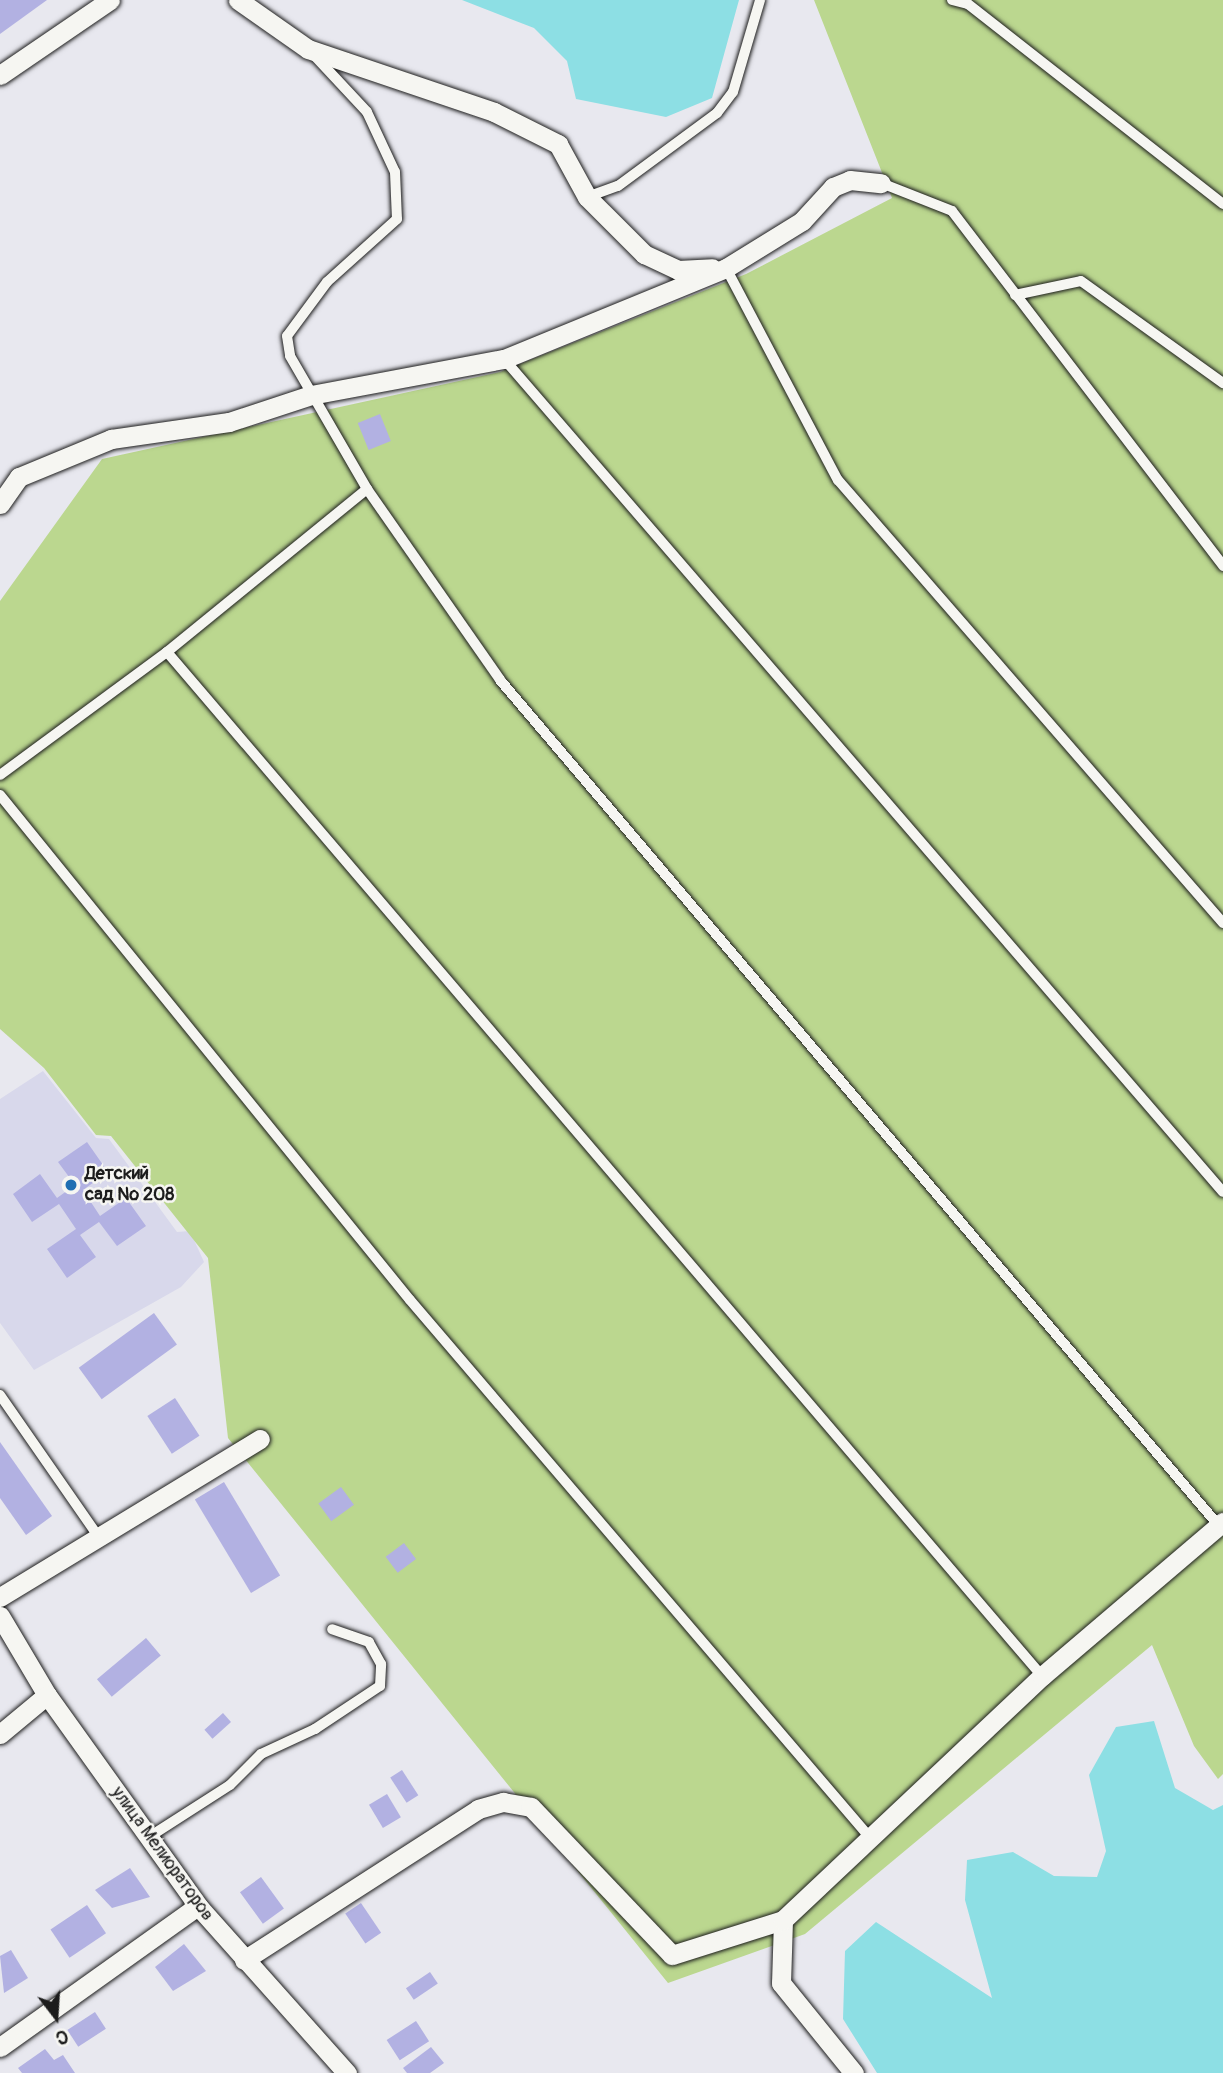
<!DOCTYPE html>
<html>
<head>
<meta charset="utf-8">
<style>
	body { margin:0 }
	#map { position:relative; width:1223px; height:2073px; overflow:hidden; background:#e8e8ef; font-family:Pangolin,sans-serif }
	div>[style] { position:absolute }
	.built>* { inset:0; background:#d8d8eb }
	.green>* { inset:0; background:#bbd78f }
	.water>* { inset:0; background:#8ddfe4 }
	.building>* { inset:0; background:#b2b1e2; transform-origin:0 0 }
	.roads { filter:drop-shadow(0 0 2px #1c1c1c) drop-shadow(0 0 2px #1c1c1c) }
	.lane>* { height:10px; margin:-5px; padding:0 5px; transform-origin:5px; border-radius:5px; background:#f6f6f2 }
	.street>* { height:19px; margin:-9.5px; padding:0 9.5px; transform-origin:9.5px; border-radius:9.5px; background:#f6f6f2 }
	.dots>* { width:19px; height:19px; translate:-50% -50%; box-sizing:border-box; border:4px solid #f6f6f2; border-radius:50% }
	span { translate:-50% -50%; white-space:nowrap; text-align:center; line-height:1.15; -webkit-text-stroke:5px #f6f6f2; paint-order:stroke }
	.poi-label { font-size:18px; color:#1c1c1c; font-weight:700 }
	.left { translate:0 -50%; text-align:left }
	.street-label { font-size:18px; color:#1c1c1c }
	.north { position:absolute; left:21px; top:1982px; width:70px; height:70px; -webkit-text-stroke:5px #f6f6f2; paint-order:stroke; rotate:163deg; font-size:19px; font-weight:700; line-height:28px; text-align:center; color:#1c1c1c }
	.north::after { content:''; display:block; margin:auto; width:24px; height:32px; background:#1c1c1c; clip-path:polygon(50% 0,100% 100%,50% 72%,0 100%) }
</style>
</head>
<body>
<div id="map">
	<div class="built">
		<div style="clip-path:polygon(43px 1071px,96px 1138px,109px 1139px,177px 1232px,190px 1231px,204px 1262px,181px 1287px,34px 1370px,0 1323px,0 1099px)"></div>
	</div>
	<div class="green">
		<div style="clip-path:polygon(814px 0,1223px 0,1223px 1774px,1218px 1779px,1194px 1746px,1152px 1645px,805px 1934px,668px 1983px,228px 1438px,208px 1258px,111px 1136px,96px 1135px,44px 1068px,0 1029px,0 601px,102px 459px,500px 372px,746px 274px,892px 198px)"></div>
	</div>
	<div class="water">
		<div style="clip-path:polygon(462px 0,739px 0,712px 98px,666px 117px,576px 99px,567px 61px,534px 28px)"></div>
		<div style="clip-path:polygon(1154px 1721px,1175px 1788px,1213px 1810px,1223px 1805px,1223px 2073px,877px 2073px,843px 2019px,845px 1951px,876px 1922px,992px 1998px,965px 1900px,967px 1860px,1013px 1852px,1054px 1876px,1097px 1877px,1106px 1851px,1089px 1775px,1116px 1727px)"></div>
	</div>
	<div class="building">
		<div style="clip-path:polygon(0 0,47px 0,0 34px)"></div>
		<div style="left:380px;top:414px;width:29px;height:24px;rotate:68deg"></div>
		<div style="clip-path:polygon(87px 1142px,108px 1172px,83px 1190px,100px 1216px,126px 1198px,146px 1226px,117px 1246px,99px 1222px,80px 1235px,96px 1257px,67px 1278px,47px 1249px,76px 1229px,59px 1204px,32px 1222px,13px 1194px,40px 1174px,57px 1198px,75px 1185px,58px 1162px)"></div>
		<div style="left:154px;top:1313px;width:39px;height:93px;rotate:54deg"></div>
		<div style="left:175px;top:1398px;width:45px;height:33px;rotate:57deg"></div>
		<div style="clip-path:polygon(0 1442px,52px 1516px,26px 1535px,0 1498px)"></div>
		<div style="left:224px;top:1482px;width:109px;height:34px;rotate:59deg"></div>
		<div style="left:341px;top:1487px;width:22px;height:28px;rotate:54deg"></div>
		<div style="left:404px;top:1543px;width:20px;height:23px;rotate:53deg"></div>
		<div style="left:146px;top:1638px;width:23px;height:64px;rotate:50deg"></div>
		<div style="left:223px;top:1713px;width:12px;height:25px;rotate:48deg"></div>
		<div style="left:402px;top:1770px;width:30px;height:14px;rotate:57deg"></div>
		<div style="left:387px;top:1794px;width:27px;height:21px;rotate:59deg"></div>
		<div style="clip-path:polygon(130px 1868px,150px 1897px,112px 1908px,95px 1890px)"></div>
		<div style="left:261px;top:1877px;width:39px;height:26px;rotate:54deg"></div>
		<div style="left:361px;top:1903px;width:36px;height:19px;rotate:56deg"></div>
		<div style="left:87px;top:1905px;width:34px;height:44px;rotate:56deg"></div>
		<div style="clip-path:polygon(184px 1944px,206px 1971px,173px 1991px,155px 1967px)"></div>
		<div style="clip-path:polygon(11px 1950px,28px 1978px,4px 1993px,0 1956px)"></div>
		<div style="left:430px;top:1972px;width:14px;height:29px;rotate:56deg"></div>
		<div style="left:95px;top:2012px;width:20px;height:33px;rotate:57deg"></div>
		<div style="left:416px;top:2021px;width:24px;height:35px;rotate:57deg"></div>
		<div style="clip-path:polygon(431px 2047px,444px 2063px,430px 2073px,407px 2073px,403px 2068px)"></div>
		<div style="clip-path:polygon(45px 2049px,54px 2060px,63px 2055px,75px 2073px,22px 2073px,18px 2068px)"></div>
	</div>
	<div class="roads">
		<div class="lane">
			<div style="left:952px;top:0;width:16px;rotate:14deg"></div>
			<div style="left:968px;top:4px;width:324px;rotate:38.1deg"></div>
			<div style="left:313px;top:54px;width:79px;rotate:47deg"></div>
			<div style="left:367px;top:112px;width:66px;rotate:65deg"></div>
			<div style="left:395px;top:172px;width:47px;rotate:87.6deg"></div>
			<div style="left:397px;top:219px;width:94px;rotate:138deg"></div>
			<div style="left:327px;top:282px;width:67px;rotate:126.5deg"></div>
			<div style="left:287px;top:336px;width:20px;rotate:81deg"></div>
			<div style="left:290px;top:356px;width:154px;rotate:59.9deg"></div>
			<div style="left:367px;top:489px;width:233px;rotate:55.1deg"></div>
			<div style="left:500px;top:680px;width:1110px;rotate:49.64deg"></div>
			<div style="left:881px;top:183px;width:76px;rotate:21.5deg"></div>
			<div style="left:952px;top:211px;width:447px;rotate:52.6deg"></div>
			<div style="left:587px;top:197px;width:33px;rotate:-20deg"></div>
			<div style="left:618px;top:186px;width:123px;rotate:-36.4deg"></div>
			<div style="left:717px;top:113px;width:26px;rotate:-53deg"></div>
			<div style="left:733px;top:92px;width:96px;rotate:-73.6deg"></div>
			<div style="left:726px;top:268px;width:240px;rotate:62.2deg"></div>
			<div style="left:838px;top:480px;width:587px;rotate:49.01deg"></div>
			<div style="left:1015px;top:295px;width:67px;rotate:-12deg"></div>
			<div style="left:1081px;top:281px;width:175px;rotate:35.7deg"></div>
			<div style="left:504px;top:359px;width:1100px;rotate:49.2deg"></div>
			<div style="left:167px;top:652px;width:1347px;rotate:49.49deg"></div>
			<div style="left:0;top:775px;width:207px;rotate:-36.4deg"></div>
			<div style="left:167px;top:652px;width:258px;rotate:-39.2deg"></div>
			<div style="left:0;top:795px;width:650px;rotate:50.93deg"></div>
			<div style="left:410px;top:1300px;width:711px;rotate:49.45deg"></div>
			<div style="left:0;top:1395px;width:172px;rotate:55.2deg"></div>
			<div style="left:149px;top:1837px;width:96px;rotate:-32.7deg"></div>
			<div style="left:230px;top:1785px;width:44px;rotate:-45deg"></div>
			<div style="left:261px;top:1754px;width:60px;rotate:-24.8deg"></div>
			<div style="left:315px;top:1729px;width:78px;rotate:-33.5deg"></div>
			<div style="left:380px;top:1686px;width:22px;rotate:-87deg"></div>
			<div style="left:381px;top:1664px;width:25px;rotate:-119deg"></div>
			<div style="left:369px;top:1642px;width:39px;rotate:-161deg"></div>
		</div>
		<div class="street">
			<div style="left:238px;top:0;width:85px;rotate:35deg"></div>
			<div style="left:308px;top:49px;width:196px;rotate:18.7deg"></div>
			<div style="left:494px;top:112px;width:72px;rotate:26.6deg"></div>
			<div style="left:558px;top:144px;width:60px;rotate:61.3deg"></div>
			<div style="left:587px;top:197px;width:81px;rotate:45deg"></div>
			<div style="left:644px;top:254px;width:38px;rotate:25deg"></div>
			<div style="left:678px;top:270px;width:34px;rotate:-3deg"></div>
			<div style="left:0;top:75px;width:133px;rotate:-34.3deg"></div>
			<div style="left:0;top:504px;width:33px;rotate:-55deg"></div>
			<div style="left:19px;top:477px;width:100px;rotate:-22.4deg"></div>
			<div style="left:111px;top:439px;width:119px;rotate:-8.2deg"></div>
			<div style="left:229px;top:422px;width:86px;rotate:-18.2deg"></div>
			<div style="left:311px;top:395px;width:196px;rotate:-10.6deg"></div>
			<div style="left:504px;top:359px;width:240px;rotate:-22.3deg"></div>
			<div style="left:726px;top:268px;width:89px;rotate:-31.7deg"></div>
			<div style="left:802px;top:221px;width:46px;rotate:-47.6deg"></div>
			<div style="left:833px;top:187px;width:18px;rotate:-22deg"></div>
			<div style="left:850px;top:180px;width:31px;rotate:6deg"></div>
			<div style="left:0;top:1597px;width:304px;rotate:-31.3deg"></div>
			<div style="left:0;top:1616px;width:92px;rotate:59.3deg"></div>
			<div style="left:47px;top:1695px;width:259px;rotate:54.4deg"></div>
			<div style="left:198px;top:1906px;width:224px;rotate:48.3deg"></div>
			<div style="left:0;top:1734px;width:61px;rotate:-39.7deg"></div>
			<div style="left:783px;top:1920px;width:63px;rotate:91.8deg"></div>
			<div style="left:781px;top:1983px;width:116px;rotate:51deg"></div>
			<div style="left:244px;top:1960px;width:278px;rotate:-32.8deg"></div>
			<div style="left:478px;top:1809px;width:26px;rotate:-16deg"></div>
			<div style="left:503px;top:1802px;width:28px;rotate:10deg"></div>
			<div style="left:531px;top:1807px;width:204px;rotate:46.4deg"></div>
			<div style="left:672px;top:1955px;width:116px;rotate:-17.5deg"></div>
			<div style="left:783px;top:1920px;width:356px;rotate:-43.3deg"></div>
			<div style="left:1042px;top:1676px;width:238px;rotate:-40.4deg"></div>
			<div style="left:0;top:2047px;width:243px;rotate:-35.5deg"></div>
		</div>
	</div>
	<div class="dots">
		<div style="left:71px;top:1185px;background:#1f6fb2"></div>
	</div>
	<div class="poi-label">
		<span class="left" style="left:85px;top:1185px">Детский<br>сад № 208</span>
	</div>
	<div class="street-label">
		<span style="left:162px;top:1854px;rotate:54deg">улица Мелиораторов</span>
	</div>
	<div class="north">С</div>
</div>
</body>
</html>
